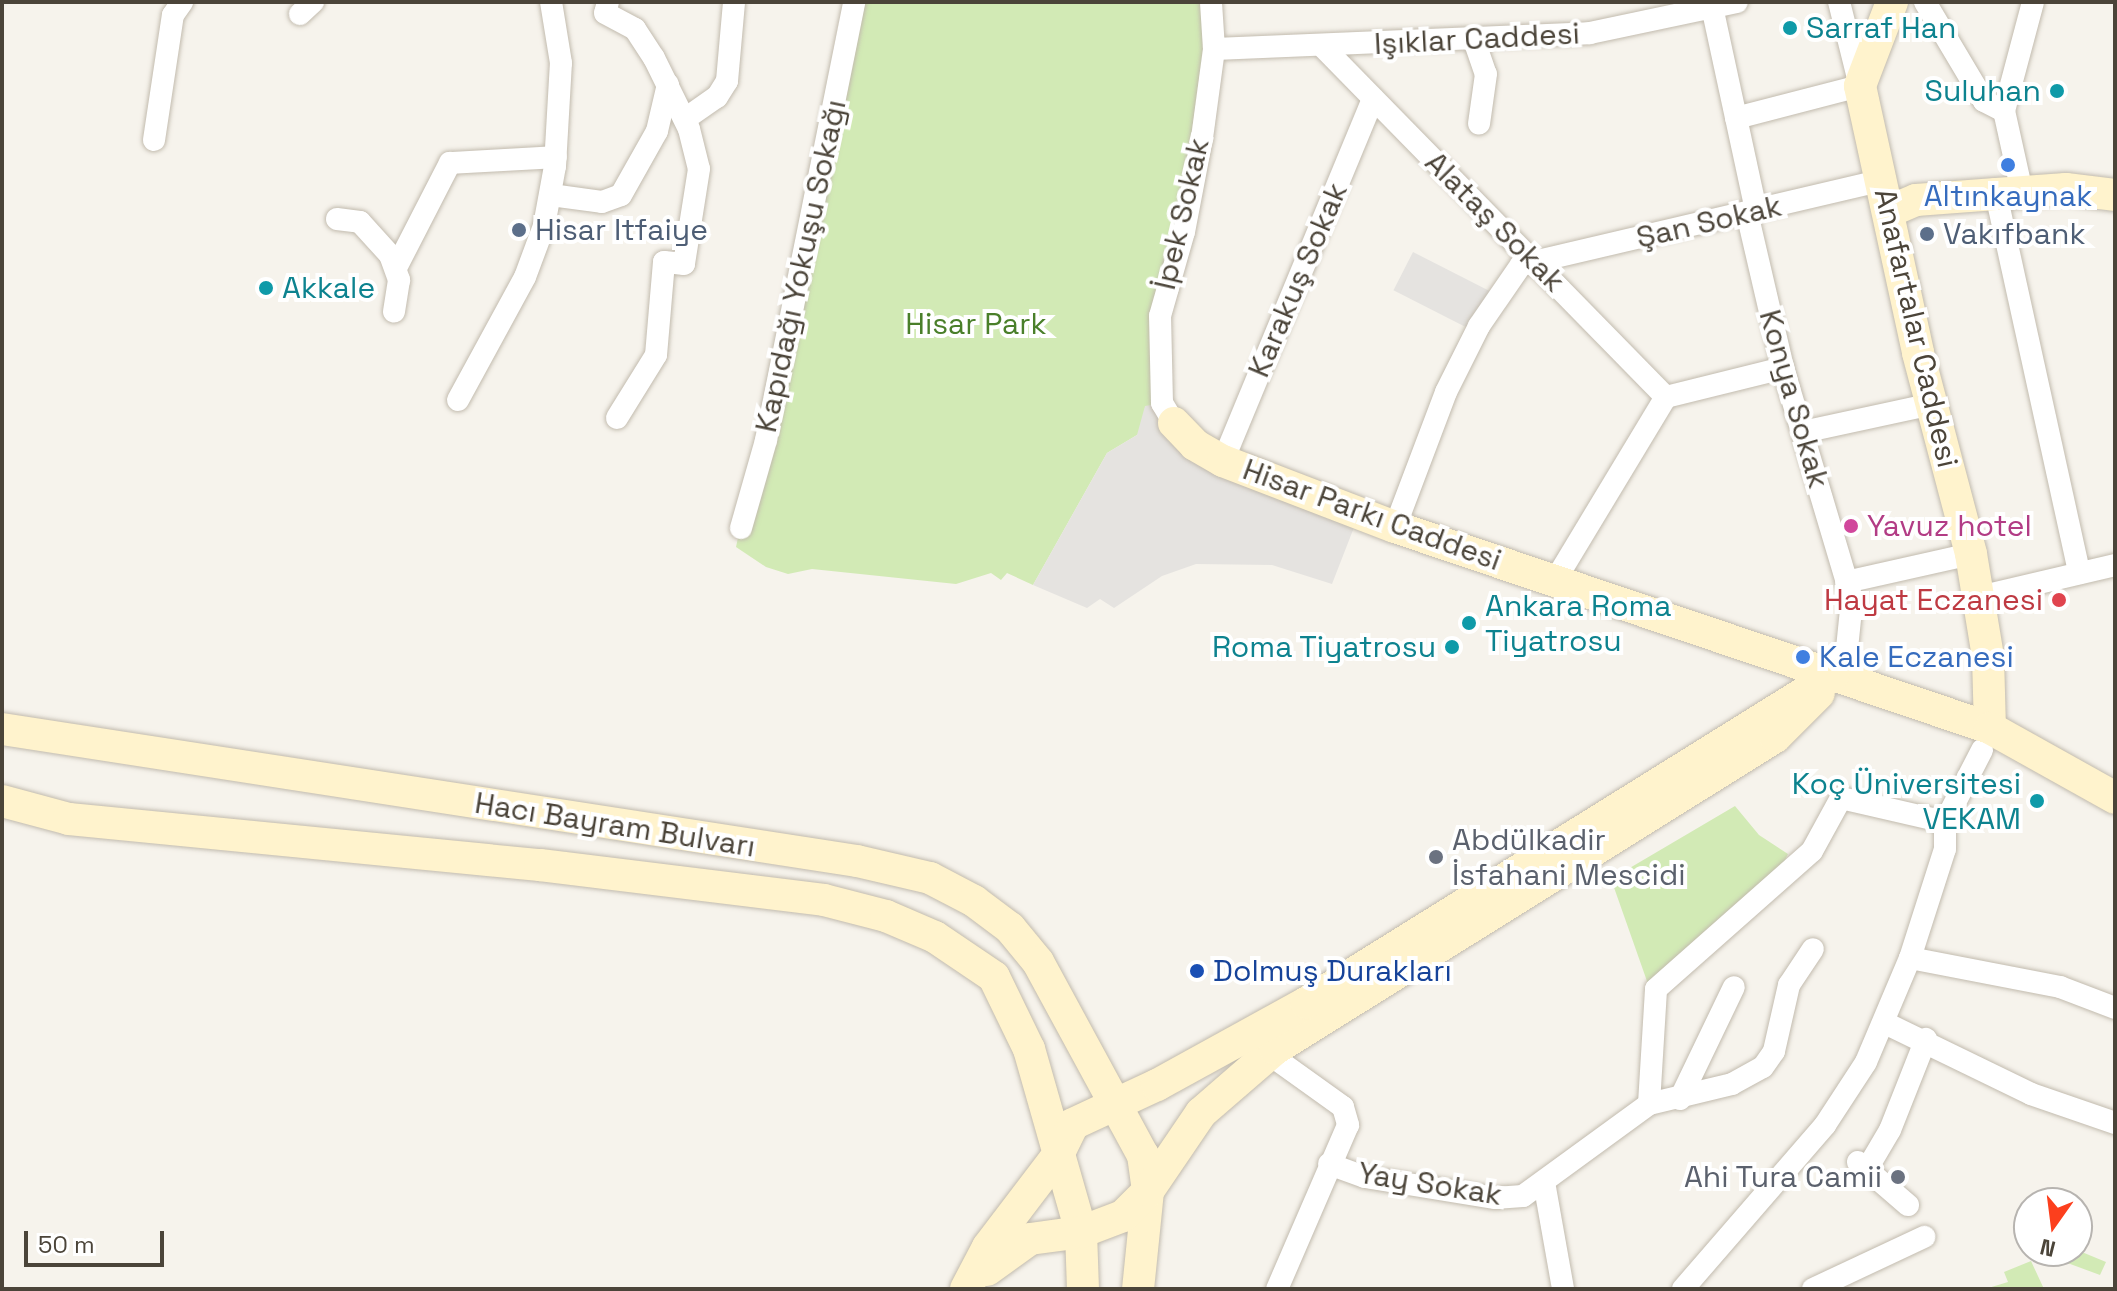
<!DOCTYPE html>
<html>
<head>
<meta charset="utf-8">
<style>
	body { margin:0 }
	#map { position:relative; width:2117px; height:1291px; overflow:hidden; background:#f6f3ec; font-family:"Space Grotesk",sans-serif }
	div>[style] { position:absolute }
	.green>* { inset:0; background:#d2eab5 }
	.parking>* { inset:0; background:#e5e3e0; transform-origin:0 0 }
	.roads { filter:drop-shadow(0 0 2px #c2bbae) drop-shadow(0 0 2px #c2bbae) }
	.street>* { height:22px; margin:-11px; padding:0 11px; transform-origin:11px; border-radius:11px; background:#fff }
	.secondary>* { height:32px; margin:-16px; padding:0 16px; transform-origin:16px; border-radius:16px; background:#fff3cd }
	.dots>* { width:22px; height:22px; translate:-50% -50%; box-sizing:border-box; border:4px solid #fff; border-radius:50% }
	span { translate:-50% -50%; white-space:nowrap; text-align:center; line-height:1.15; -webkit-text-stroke:8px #fff; paint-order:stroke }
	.culture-label { font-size:30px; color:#0d838f }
	.left { translate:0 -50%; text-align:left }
	.right { translate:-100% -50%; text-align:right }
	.street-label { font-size:30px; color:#4b4439 }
	.shop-label { font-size:30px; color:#366cbe }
	.service-label { font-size:30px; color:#4e5e75 }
	.park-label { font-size:30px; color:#4a7f2a }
	.hotel-label { font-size:30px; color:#b23c85 }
	.health-label { font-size:30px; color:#be3a42 }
	.worship-label { font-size:30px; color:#5b616d }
	.transit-label { font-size:30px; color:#164399 }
	.frame { position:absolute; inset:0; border:4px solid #4b4439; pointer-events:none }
	.north { position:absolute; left:2013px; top:1187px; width:80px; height:80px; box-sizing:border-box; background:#fff; border:2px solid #b7b4b0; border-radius:50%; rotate:194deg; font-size:22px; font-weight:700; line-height:32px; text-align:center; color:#4b4439 }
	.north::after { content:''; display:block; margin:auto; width:28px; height:36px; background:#fc3f1d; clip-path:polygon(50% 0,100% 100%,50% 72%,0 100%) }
	.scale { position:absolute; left:24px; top:1231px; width:140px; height:36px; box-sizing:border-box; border:4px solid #4b4439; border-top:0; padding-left:10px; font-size:24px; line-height:28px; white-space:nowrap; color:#4b4439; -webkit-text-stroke:6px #fff; paint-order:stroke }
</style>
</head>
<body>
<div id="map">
	<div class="green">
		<div style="clip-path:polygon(854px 2px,1211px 2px,1213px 29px,1170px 266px,1162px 403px,1137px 435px,1107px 453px,1033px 585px,1007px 573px,1001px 580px,991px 573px,956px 584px,812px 569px,788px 574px,766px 567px,736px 547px)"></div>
		<div style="clip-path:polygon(1735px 806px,1759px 835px,1788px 854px,1779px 872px,1648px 984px,1611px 879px)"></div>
		<div style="clip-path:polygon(2077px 1250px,2106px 1262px,2100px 1275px,2054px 1258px,2057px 1251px)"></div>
		<div style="clip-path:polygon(2031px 1261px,2044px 1289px,1985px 1289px,2008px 1282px,2004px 1272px)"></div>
	</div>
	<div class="parking">
		<div style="left:1413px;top:252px;width:87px;height:43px;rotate:27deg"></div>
		<div style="clip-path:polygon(1162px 403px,1174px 423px,1360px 512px,1332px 584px,1272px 565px,1196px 564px,1162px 576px,1114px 608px,1100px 599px,1087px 608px,1033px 585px,1107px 453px,1137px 435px,1145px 406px)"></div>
	</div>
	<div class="roads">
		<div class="street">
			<div style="left:608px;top:2px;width:11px;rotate:105deg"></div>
			<div style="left:605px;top:13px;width:34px;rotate:28deg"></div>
			<div style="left:635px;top:29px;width:35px;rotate:57deg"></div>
			<div style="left:654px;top:58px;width:79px;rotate:63.8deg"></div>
			<div style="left:689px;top:129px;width:41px;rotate:76deg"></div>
			<div style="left:699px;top:169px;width:96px;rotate:99deg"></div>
			<div style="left:684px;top:264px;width:20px;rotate:-174deg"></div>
			<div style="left:664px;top:262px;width:93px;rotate:94.9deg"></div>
			<div style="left:656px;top:355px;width:74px;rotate:121.8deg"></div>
			<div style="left:1711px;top:2px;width:214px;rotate:77.8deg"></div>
			<div style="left:1925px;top:2px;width:115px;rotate:59.2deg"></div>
			<div style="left:1984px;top:101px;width:22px;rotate:27deg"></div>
			<div style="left:300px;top:14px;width:18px;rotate:-43deg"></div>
			<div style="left:1474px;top:40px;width:36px;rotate:71deg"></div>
			<div style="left:1486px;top:74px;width:50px;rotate:98deg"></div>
			<div style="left:1324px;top:48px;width:489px;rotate:45.6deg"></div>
			<div style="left:1214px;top:49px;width:376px;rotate:-2.4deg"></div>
			<div style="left:1590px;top:33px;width:150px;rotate:-11.9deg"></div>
			<div style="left:1736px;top:118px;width:128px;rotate:-14.5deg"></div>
			<div style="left:1860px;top:86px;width:87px;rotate:-104deg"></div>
			<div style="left:685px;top:119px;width:39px;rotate:-35deg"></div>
			<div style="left:717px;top:97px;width:19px;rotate:-58deg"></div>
			<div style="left:727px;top:81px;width:79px;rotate:-84.9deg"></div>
			<div style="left:154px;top:140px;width:126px;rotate:-81.4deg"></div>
			<div style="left:173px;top:15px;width:16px;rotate:-55deg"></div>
			<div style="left:2022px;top:192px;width:83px;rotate:-102.5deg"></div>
			<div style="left:2004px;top:111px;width:113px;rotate:-75.1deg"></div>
			<div style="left:1996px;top:194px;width:388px;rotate:77.6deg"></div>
			<div style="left:551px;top:195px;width:51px;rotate:7.8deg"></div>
			<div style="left:602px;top:202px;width:20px;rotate:-20deg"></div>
			<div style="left:621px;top:195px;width:73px;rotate:-60.6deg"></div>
			<div style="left:657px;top:131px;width:48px;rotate:-76.8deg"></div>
			<div style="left:1747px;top:213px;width:159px;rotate:76.9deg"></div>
			<div style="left:1783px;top:368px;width:242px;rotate:73.4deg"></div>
			<div style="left:1852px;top:600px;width:48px;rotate:95.9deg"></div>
			<div style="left:1847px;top:648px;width:30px;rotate:117deg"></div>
			<div style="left:337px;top:219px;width:23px;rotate:7deg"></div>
			<div style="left:360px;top:222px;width:45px;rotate:47.7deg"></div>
			<div style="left:390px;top:255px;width:27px;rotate:70deg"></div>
			<div style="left:399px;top:280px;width:32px;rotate:99deg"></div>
			<div style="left:397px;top:266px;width:116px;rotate:-62.8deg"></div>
			<div style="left:450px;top:163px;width:106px;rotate:-3.2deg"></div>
			<div style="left:458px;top:400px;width:140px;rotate:-61.4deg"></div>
			<div style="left:525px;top:277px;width:54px;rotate:-69.6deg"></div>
			<div style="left:544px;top:226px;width:61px;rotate:-79.6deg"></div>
			<div style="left:555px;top:166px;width:103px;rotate:-86.7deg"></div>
			<div style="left:561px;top:63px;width:62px;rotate:-99.3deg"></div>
			<div style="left:1174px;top:423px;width:23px;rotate:-121deg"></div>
			<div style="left:1162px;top:403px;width:87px;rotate:-91.3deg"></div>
			<div style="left:1160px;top:316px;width:87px;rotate:-74.1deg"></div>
			<div style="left:1184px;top:232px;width:96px;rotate:-79.2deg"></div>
			<div style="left:1202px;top:138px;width:90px;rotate:-82.3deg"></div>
			<div style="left:1214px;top:49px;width:47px;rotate:-93.7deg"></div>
			<div style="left:1803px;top:432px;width:132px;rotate:-12.2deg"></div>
			<div style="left:1223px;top:461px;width:392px;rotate:-67.5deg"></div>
			<div style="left:1395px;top:527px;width:144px;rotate:-69.3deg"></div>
			<div style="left:1446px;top:392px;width:74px;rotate:-63.4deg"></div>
			<div style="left:1479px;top:326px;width:74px;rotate:-55.5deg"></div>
			<div style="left:1521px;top:265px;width:371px;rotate:-13.2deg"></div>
			<div style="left:741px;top:528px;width:91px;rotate:-74.1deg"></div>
			<div style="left:766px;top:440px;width:447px;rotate:-78.6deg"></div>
			<div style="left:1556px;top:579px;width:213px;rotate:-58.9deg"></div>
			<div style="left:1666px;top:397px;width:121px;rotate:-13.9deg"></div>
			<div style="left:1846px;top:582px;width:128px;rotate:-12.6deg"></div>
			<div style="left:1979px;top:597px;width:140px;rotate:-13.2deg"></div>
			<div style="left:1910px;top:958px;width:153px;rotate:10.9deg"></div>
			<div style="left:2060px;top:987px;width:59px;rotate:20.9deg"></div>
			<div style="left:1885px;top:1023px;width:162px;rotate:25.9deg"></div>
			<div style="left:2031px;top:1094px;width:89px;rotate:19deg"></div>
			<div style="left:1269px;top:1054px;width:91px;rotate:35.6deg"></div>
			<div style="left:1343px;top:1107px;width:19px;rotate:74deg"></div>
			<div style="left:1348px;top:1125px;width:179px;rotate:113.4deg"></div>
			<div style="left:1680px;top:1099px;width:124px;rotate:-64.3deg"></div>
			<div style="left:1649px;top:1104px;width:115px;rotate:-86.5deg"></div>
			<div style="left:1656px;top:989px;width:208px;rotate:-41.5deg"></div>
			<div style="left:1812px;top:851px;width:60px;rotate:-61.3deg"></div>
			<div style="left:1841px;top:798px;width:107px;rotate:13deg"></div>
			<div style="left:1858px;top:1162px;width:66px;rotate:40.7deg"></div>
			<div style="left:1329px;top:1164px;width:38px;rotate:20deg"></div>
			<div style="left:1365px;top:1177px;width:132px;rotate:9.2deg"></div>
			<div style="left:1495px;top:1198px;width:28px;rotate:-4deg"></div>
			<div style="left:1523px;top:1196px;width:156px;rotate:-36.1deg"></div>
			<div style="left:1649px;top:1104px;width:85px;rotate:-13.5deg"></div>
			<div style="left:1732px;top:1084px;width:35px;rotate:-29deg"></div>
			<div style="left:1763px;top:1067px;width:19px;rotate:-55deg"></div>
			<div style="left:1774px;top:1051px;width:68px;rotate:-77.2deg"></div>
			<div style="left:1789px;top:985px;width:43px;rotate:-56.3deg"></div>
			<div style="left:1867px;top:1169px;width:45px;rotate:-59.5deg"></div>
			<div style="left:1890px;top:1130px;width:98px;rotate:-68.4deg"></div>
			<div style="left:1544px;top:1182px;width:109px;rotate:79.9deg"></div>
			<div style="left:1683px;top:1289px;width:217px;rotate:-49.1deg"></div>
			<div style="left:1825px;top:1125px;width:75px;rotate:-56.9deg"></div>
			<div style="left:1866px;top:1062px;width:113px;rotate:-67.1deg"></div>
			<div style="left:1910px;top:958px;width:114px;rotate:-72.2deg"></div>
			<div style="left:1945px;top:849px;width:27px;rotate:-90deg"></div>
			<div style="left:1945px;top:822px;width:81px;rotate:-62.8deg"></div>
			<div style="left:1813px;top:1289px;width:123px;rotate:-25.1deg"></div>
		</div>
		<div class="secondary">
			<div style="left:1892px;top:2px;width:90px;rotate:110.9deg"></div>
			<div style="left:1860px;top:86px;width:273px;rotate:77.7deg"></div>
			<div style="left:1918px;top:353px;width:208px;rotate:75.2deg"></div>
			<div style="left:1971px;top:554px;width:104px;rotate:80.6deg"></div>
			<div style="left:1988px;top:657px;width:71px;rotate:88.4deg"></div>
			<div style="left:1890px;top:211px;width:28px;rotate:-23deg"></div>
			<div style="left:1916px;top:200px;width:80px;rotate:-4.3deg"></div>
			<div style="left:1996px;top:194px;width:70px;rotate:-4.1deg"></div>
			<div style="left:2066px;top:189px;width:49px;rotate:7deg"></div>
			<div style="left:1174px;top:423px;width:30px;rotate:46deg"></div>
			<div style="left:1195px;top:445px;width:32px;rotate:30deg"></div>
			<div style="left:1223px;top:461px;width:184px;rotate:21deg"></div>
			<div style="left:1395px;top:527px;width:628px;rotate:18.67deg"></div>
			<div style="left:1990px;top:728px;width:143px;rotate:29.2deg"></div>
			<div style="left:2px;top:729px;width:865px;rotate:8.78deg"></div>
			<div style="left:857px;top:861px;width:75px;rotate:13.1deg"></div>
			<div style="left:930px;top:878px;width:50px;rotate:27.6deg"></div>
			<div style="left:974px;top:901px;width:45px;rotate:36.9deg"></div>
			<div style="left:1010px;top:928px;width:44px;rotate:50.5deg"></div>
			<div style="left:1038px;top:962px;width:220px;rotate:61.5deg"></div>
			<div style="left:1143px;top:1155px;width:36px;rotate:82deg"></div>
			<div style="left:1148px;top:1191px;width:99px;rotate:95.8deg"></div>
			<div style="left:2px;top:801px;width:69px;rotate:15deg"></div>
			<div style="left:69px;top:819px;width:473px;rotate:5.6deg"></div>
			<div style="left:540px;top:865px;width:286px;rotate:7deg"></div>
			<div style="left:824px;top:900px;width:64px;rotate:14.5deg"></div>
			<div style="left:886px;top:916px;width:53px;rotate:23.2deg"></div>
			<div style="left:935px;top:937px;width:71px;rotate:34.1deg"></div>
			<div style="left:994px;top:977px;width:80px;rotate:64.1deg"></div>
			<div style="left:1029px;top:1049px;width:190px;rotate:74.1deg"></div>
			<div style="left:1081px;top:1232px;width:57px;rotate:88deg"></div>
			<div style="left:987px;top:1270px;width:53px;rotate:-35.8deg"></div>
			<div style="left:1030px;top:1239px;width:51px;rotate:-7.8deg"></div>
			<div style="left:1081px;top:1232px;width:45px;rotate:-20.9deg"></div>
			<div style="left:1123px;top:1216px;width:35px;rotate:-45deg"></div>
			<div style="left:1148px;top:1191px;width:94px;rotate:-55.8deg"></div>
			<div style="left:1201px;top:1113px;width:98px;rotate:-40.9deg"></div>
			<div style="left:1275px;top:1049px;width:589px;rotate:-31.96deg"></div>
			<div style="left:1775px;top:737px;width:62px;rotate:-45deg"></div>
			<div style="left:966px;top:1289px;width:47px;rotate:-62.4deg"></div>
			<div style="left:988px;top:1247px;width:116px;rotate:-52.7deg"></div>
			<div style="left:1058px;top:1155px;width:34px;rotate:-64deg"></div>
			<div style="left:1073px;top:1124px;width:93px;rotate:-24.9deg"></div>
			<div style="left:1157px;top:1085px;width:170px;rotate:-28.8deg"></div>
			<div style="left:1306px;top:1003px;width:621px;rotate:-31.9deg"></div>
		</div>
	</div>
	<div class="dots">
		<div style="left:1790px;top:28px;background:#0f9aa8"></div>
		<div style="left:2057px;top:91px;background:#0f9aa8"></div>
		<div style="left:2008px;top:165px;background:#3f7fe0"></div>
		<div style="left:519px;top:230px;background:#5c6f8a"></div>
		<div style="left:1927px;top:234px;background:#5c6f8a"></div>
		<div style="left:266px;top:288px;background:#0f9aa8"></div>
		<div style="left:1851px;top:526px;background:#d1479c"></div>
		<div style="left:2059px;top:600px;background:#e0444e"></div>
		<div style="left:1469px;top:623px;background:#0f9aa8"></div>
		<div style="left:1452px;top:647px;background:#0f9aa8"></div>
		<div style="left:1803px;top:657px;background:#3f7fe0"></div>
		<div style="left:2037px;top:801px;background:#0f9aa8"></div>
		<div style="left:1436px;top:857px;background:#6b7280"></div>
		<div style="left:1197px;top:971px;background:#1a4fb4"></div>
		<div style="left:1898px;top:1177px;background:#6b7280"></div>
	</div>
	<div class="culture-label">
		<span class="left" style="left:1806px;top:28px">Sarraf Han</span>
		<span class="right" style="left:2041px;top:91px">Suluhan</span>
		<span class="left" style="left:282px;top:288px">Akkale</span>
		<span class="left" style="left:1485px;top:623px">Ankara Roma<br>Tiyatrosu</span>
		<span class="right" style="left:1436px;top:647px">Roma Tiyatrosu</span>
		<span class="right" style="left:2021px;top:801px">Koç Üniversitesi<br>VEKAM</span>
	</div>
	<div class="street-label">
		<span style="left:1477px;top:39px;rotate:-3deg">Işıklar Caddesi</span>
		<span style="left:1182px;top:214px;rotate:-77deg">İpek Sokak</span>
		<span style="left:1495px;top:222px;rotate:45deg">Alataş Sokak</span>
		<span style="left:1709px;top:222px;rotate:-13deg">Şan Sokak</span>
		<span style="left:801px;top:266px;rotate:-78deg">Kapıdağı Yokuşu Sokağı</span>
		<span style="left:1298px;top:280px;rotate:-67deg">Karakuş Sokak</span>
		<span style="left:1916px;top:328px;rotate:77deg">Anafartalar Caddesi</span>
		<span style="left:1794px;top:399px;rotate:74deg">Konya Sokak</span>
		<span style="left:1372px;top:515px;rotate:20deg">Hisar Parkı Caddesi</span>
		<span style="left:615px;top:825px;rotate:9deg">Hacı Bayram Bulvarı</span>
		<span style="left:1430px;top:1184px;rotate:9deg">Yay Sokak</span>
	</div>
	<div class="shop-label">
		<span style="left:2008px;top:196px">Altınkaynak</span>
		<span class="left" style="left:1819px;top:657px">Kale Eczanesi</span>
	</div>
	<div class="service-label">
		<span class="left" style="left:535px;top:230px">Hisar Itfaiye</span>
		<span class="left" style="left:1943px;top:234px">Vakıfbank</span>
	</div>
	<div class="park-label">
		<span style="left:976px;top:324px">Hisar Park</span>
	</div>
	<div class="hotel-label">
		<span class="left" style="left:1867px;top:526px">Yavuz hotel</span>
	</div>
	<div class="health-label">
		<span class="right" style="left:2043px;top:600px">Hayat Eczanesi</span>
	</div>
	<div class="worship-label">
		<span class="left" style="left:1452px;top:857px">Abdülkadir<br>İsfahani Mescidi</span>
		<span class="right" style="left:1882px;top:1177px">Ahi Tura Camii</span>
	</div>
	<div class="transit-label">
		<span class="left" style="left:1213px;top:971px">Dolmuş Durakları</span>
	</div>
	<div class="frame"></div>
	<div class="north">N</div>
	<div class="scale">50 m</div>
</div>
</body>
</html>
